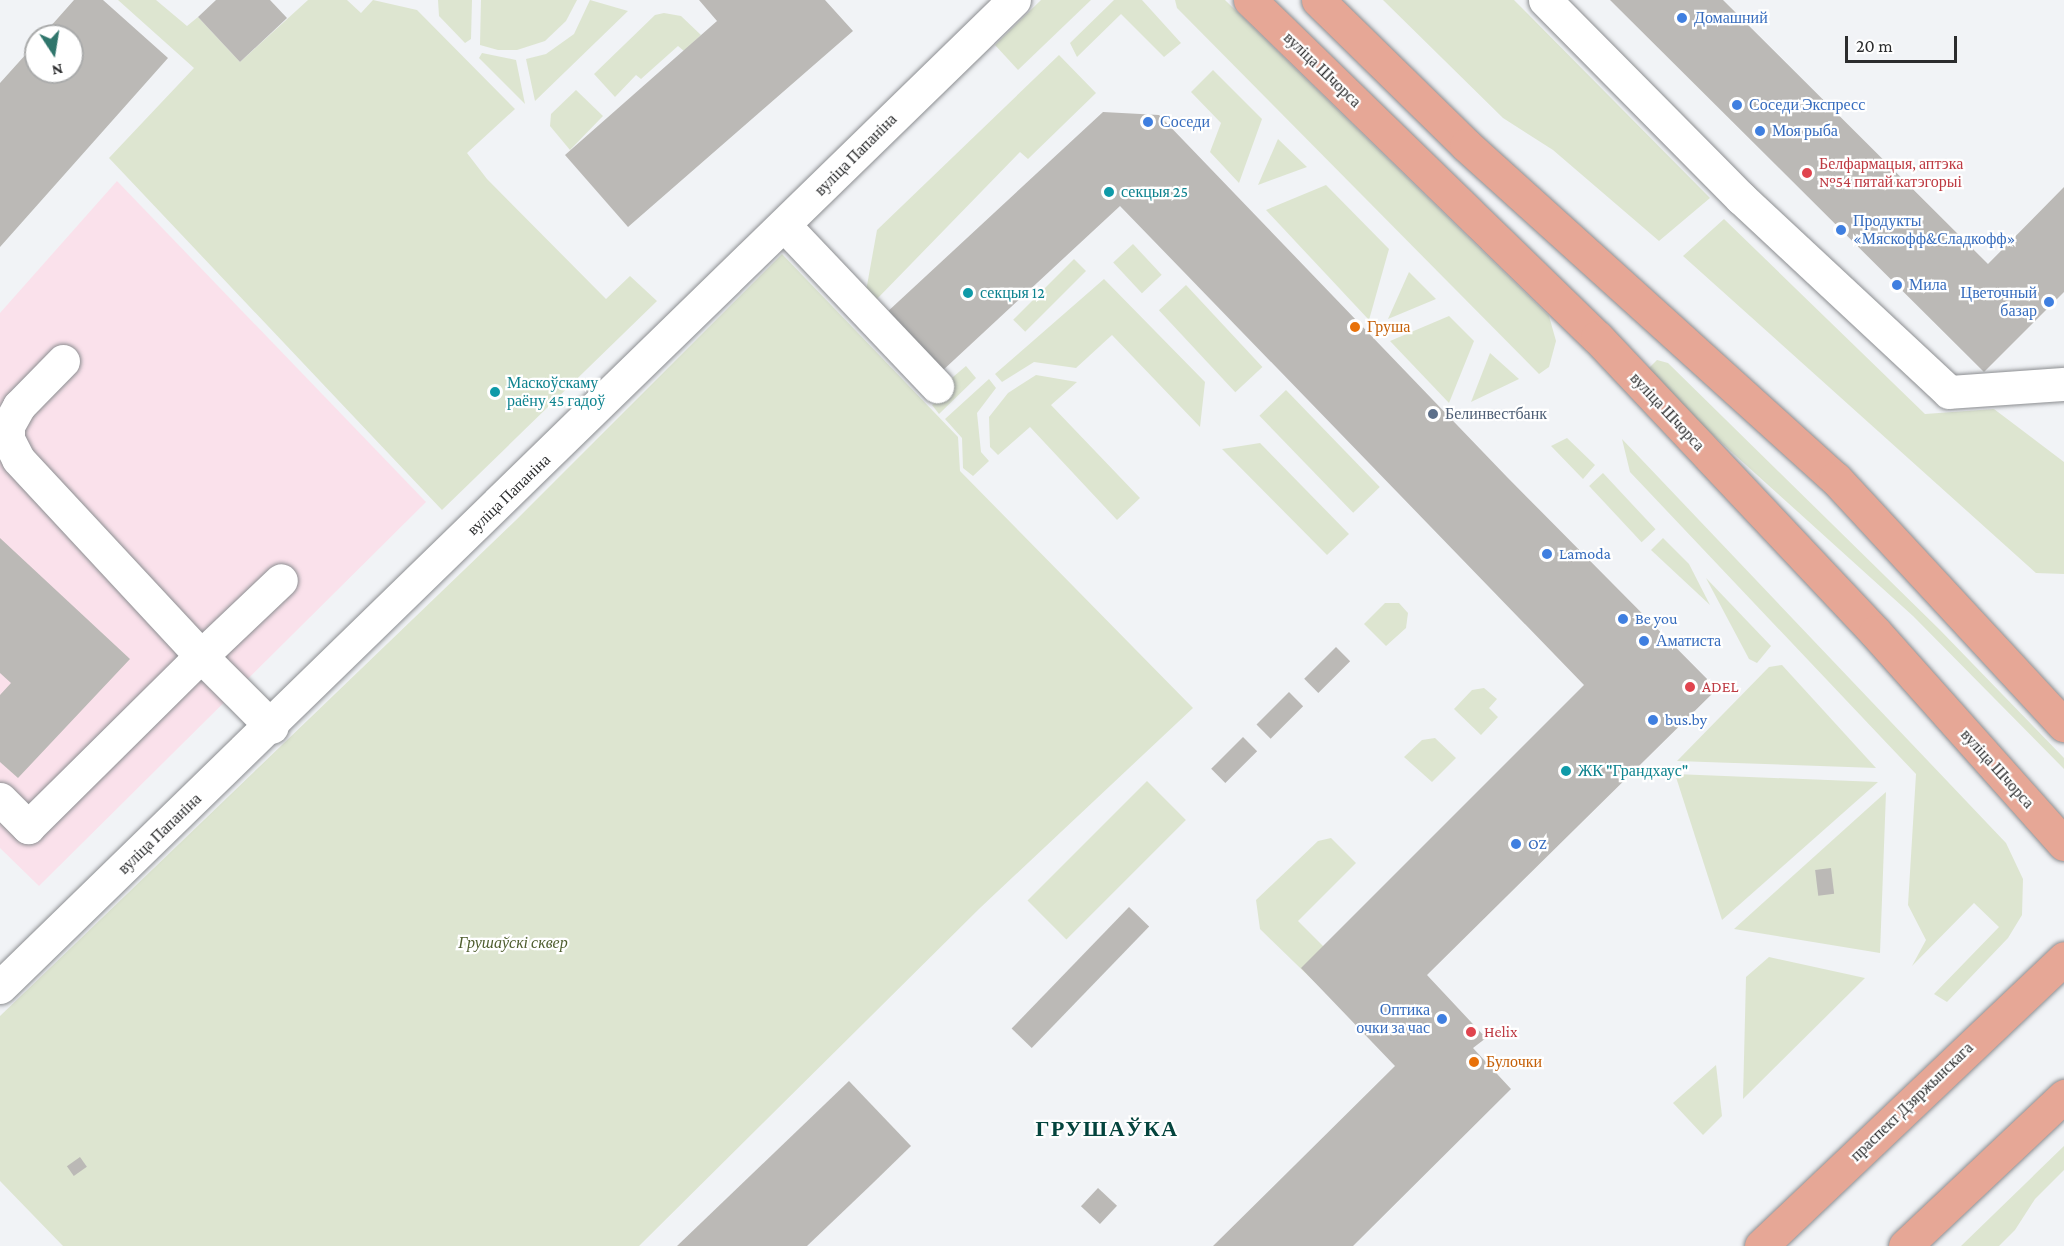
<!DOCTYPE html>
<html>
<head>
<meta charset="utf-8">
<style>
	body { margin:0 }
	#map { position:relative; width:2064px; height:1246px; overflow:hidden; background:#f1f3f6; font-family:"Crimson Pro",serif }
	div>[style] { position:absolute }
	.commercial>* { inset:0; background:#fae1eb }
	.green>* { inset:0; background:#dde5d0; transform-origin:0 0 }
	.building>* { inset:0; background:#bbb9b6; transform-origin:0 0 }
	.roads { filter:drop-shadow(0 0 2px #8c8e91) drop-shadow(0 0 2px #8c8e91) }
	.minor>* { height:33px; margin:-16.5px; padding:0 16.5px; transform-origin:16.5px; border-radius:16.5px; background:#fff }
	.major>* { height:33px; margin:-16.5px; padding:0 16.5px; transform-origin:16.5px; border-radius:16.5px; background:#e6a796 }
	.dots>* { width:16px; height:16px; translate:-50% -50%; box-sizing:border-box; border:3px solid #fff; border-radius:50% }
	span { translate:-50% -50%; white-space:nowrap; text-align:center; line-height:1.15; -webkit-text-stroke:4.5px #fff; paint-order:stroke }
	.shop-label { font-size:16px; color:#366cbe }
	.left { translate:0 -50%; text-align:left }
	.right { translate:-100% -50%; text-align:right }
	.street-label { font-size:16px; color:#2b2c2d }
	.health-label { font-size:16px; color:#be3a42 }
	.culture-label { font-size:16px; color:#0d838f }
	.food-label { font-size:16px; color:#c56008 }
	.service-label { font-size:16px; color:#4e5e75 }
	.park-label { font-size:16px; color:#4f5e2f; font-style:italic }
	.district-label { font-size:22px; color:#04443d; font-weight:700; letter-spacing:1.5px }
	.north { position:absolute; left:24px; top:24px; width:60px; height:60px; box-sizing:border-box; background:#fff; border:2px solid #aaabab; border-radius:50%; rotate:168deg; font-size:16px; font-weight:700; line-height:24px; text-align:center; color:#2b2c2d }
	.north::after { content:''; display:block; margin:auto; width:21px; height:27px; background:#30766c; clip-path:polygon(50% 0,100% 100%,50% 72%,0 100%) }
	.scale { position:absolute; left:1845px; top:36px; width:112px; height:27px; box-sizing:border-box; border:3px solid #2b2c2d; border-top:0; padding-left:8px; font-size:18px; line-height:21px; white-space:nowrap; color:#2b2c2d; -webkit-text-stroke:4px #fff; paint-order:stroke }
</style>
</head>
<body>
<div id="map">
	<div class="commercial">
		<div style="clip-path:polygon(117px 181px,426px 502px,39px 886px,0 848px,0 313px)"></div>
	</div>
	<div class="green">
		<div style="clip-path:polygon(118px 0,156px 0,187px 26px,198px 17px,240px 62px,308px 0,347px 0,361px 13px,373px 0,417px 10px,515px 109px,467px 153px,487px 179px,606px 299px,630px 276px,657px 301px,442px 510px,109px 158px,194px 68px)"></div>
		<div style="clip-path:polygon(438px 0,472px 0,471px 39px,465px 43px,439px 16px)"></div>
		<div style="clip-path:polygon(481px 0,577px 0,566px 21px,545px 41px,517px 50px,498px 50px,480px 45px)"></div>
		<div style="clip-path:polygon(590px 0,628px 11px,535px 101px,526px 59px,546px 54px,574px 34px)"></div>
		<div style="clip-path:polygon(1041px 0,1091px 0,1018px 70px,995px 45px)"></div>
		<div style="clip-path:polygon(1114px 0,1142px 0,1181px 43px,1164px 57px,1121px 14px,1077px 57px,1070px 43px)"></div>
		<div style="clip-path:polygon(1175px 0,1225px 0,1549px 316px,1556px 341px,1549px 367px,1539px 374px,1177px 8px)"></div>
		<div style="clip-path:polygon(1383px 0,1514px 0,1710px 198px,1659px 241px,1553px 150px,1503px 118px)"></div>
		<div style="clip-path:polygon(664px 13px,681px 16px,701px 35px,684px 51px,678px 46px,641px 79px,636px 75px,615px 97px,594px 74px,655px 15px)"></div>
		<div style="clip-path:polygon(482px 53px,516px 60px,525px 104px,479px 58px)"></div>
		<div style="clip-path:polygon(1059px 55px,1096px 93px,1028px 159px,1020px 152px,876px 300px,866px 291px,877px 230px)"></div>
		<div style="clip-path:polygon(1213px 70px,1262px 119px,1239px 183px,1210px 152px,1221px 123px,1191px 92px)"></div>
		<div style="clip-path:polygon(576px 90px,603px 116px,570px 150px,550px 126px,551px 114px)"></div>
		<div style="clip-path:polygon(1278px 139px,1307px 167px,1258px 185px)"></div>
		<div style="clip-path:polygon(1326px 185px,1389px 249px,1369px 320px,1266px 210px)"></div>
		<div style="clip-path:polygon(1724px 219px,1925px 414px,1994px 409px,2064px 462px,2064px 574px,2036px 573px,1683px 256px)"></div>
		<div style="left:1133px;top:244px;width:42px;height:27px;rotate:47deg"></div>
		<div style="clip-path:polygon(782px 254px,958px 437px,960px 471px,1193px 708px,980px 908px,639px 1246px,63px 1246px,0 1181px,0 1016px,515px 521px)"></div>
		<div style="left:1074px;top:259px;width:17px;height:86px;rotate:45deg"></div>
		<div style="clip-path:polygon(1409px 272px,1436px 299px,1388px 319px)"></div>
		<div style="clip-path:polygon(1104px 279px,1205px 382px,1200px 427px,1112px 335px,1076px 368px,1034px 362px,1002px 382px,995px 374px)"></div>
		<div style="left:1186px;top:285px;width:112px;height:37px;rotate:47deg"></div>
		<div style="clip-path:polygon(1449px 316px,1474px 341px,1449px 403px,1390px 341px)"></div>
		<div style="clip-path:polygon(1490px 353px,1519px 379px,1471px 402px)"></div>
		<div style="clip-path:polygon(1657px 360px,1668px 363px,1939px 629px,2064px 758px,2064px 769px,1913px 616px,1651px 379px,1649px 368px)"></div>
		<div style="clip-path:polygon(966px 366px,976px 378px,939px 414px,932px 405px,946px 393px,947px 382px)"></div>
		<div style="clip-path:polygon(1036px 375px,1077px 382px,1051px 405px,1140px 498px,1117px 520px,1030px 427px,998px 455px,990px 447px,989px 417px,1008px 393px)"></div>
		<div style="clip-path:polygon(989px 379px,996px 388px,977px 413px,981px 452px,989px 461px,973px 476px,963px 468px,962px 438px,945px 419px)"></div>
		<div style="left:1286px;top:390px;width:135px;height:37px;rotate:46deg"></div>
		<div style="clip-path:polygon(1567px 438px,1595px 465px,1583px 479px,1551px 446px)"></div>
		<div style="clip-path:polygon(1622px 439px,2006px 843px,2023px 879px,2022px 915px,2008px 938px,1947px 1002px,1934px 994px,1999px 927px,1974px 903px,1912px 966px,1926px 940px,1908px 905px,1916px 774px,1630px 472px)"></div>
		<div style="clip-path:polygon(1260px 443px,1349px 534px,1327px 555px,1222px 449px)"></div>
		<div style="left:1603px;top:473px;width:77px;height:19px;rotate:47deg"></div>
		<div style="clip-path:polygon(1663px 538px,1689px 564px,1710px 605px,1651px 550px)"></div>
		<div style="clip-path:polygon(1706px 578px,1771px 646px,1757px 663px,1749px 659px)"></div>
		<div style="clip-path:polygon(1385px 603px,1399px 603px,1408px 613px,1406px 628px,1386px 646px,1364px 624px)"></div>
		<div style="clip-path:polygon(1782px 665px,1876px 768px,1677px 761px,1769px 667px)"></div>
		<div style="clip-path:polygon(1484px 688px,1497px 699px,1489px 708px,1498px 717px,1481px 735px,1454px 709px,1472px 690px)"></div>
		<div style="clip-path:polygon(1435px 738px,1456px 758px,1432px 782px,1404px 757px,1422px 740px)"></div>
		<div style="clip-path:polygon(1675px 774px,1878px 782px,1722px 920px)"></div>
		<div style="left:1147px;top:781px;width:55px;height:169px;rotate:45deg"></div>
		<div style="clip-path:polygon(1886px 792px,1880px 953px,1734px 929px)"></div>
		<div style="clip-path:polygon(1331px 838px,1356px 863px,1298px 921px,1349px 972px,1327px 994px,1260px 929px,1256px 900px,1318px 841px)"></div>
		<div style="clip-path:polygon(1769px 957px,1865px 978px,1743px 1099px,1746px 977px)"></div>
		<div style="clip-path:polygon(1716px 1065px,1722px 1116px,1703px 1135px,1673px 1103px)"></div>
		<div style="clip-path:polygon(2064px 1146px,2064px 1170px,2035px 1199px,2015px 1230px,1999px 1246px,1961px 1246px)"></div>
	</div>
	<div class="building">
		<div style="clip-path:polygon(74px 0,103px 0,168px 58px,0 247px,0 83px,36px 43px,36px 72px,72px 72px,72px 36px,42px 36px)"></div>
		<div style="clip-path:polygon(216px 0,270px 0,287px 18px,240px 62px,198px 17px)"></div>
		<div style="clip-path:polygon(699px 0,825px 0,853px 31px,628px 227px,565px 155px,717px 21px)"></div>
		<div style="clip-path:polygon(1610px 0,1723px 0,1988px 264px,2064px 187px,2064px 292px,1984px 372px)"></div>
		<div style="clip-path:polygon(1103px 112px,1159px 115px,1507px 477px,1717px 689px,1427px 975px,1486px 1038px,1473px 1048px,1511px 1089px,1353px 1246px,1213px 1246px,1395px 1066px,1301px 968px,1584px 685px,1120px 206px,941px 372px,885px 314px)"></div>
		<div style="clip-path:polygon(0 538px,130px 659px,18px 778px,0 762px,0 695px,11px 683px,0 673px)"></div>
		<div style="left:1336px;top:647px;width:20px;height:45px;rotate:45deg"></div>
		<div style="left:1289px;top:692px;width:20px;height:46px;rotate:45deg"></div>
		<div style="left:1243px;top:737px;width:20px;height:45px;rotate:45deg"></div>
		<div style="left:1831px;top:868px;width:26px;height:16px;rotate:83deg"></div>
		<div style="left:1129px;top:907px;width:28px;height:169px;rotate:44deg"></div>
		<div style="clip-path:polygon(849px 1081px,911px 1146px,872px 1184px,807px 1246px,677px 1246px)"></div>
		<div style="left:80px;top:1157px;width:12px;height:16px;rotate:55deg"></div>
		<div style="left:1098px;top:1188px;width:26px;height:25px;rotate:43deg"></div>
	</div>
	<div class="roads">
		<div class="minor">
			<div style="left:1545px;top:0;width:279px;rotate:45.3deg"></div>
			<div style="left:1741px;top:198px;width:284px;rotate:43deg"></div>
			<div style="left:1949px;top:392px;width:115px;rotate:-4deg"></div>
			<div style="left:785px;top:226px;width:221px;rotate:46.5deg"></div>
			<div style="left:63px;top:361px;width:63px;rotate:134.4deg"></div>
			<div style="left:19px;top:406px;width:23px;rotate:119deg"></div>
			<div style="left:8px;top:426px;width:13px;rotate:90deg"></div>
			<div style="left:8px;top:439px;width:22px;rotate:63deg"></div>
			<div style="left:18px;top:459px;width:269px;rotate:47.1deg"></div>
			<div style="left:201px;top:656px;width:110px;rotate:-43.5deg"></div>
			<div style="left:0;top:799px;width:40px;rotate:45deg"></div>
			<div style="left:28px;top:827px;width:243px;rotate:-44.7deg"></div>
			<div style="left:201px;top:656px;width:100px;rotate:45deg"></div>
			<div style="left:0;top:987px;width:1415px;rotate:-44.23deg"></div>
		</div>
		<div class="major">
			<div style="left:1250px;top:0;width:484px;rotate:44.2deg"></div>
			<div style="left:1597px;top:337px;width:405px;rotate:46.7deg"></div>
			<div style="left:1875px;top:632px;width:284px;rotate:48.3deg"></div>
			<div style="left:1318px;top:0;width:207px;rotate:44.4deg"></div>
			<div style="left:1466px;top:145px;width:497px;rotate:42.1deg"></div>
			<div style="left:1835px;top:478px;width:337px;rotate:47.2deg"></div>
			<div style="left:1761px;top:1246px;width:418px;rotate:-43.5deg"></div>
			<div style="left:1905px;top:1246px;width:219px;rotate:-43.3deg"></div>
		</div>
	</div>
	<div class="dots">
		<div style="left:1682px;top:18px;background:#3f7fe0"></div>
		<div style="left:1737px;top:105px;background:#3f7fe0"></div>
		<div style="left:1148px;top:122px;background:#3f7fe0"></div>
		<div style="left:1760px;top:131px;background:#3f7fe0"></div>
		<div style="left:1807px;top:173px;background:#e0444e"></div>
		<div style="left:1109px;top:192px;background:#0f9aa8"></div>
		<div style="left:1841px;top:230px;background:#3f7fe0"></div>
		<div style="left:1897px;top:285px;background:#3f7fe0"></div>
		<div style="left:968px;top:293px;background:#0f9aa8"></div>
		<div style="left:2049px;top:302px;background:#3f7fe0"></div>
		<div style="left:1355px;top:327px;background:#e8710a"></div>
		<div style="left:495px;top:392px;background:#0f9aa8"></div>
		<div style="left:1433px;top:414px;background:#5c6f8a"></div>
		<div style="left:1547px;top:554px;background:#3f7fe0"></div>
		<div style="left:1623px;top:619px;background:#3f7fe0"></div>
		<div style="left:1644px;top:641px;background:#3f7fe0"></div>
		<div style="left:1690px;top:687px;background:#e0444e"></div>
		<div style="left:1653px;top:720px;background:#3f7fe0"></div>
		<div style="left:1566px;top:771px;background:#0f9aa8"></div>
		<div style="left:1516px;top:844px;background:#3f7fe0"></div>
		<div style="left:1442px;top:1019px;background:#3f7fe0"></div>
		<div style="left:1471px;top:1032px;background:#e0444e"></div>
		<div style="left:1474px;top:1062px;background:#e8710a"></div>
	</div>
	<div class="shop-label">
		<span class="left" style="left:1694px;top:18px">Домашний</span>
		<span class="left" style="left:1749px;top:105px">Соседи Экспресс</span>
		<span class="left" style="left:1160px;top:122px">Соседи</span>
		<span class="left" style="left:1772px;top:131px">Моя рыба</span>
		<span class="left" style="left:1853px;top:230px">Продукты<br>«Мяскофф&amp;Сладкофф»</span>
		<span class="left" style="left:1909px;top:285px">Мила</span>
		<span class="right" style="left:2037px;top:302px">Цветочный<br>базар</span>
		<span class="left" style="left:1559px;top:554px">Lamoda</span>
		<span class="left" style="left:1635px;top:619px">Be you</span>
		<span class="left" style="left:1656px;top:641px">Аматиста</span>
		<span class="left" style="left:1665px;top:720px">bus.by</span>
		<span class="left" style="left:1528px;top:844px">OZ</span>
		<span class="right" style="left:1430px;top:1019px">Оптика<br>очки за час</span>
	</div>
	<div class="street-label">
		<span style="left:1322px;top:70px;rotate:44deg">вуліца Шчорса</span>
		<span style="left:856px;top:155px;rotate:-45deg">вуліца Папаніна</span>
		<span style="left:1667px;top:412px;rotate:47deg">вуліца Шчорса</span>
		<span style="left:509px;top:495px;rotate:-44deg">вуліца Папаніна</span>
		<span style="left:1997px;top:769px;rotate:48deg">вуліца Шчорса</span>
		<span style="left:160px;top:834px;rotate:-44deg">вуліца Папаніна</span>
		<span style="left:1912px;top:1102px;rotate:-44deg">праспект Дзяржынскага</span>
	</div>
	<div class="health-label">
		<span class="left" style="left:1819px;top:173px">Белфармацыя, аптэка<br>№54 пятай катэгорыі</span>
		<span class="left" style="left:1702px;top:687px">ADEL</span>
		<span class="left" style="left:1484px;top:1032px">Helix</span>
	</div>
	<div class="culture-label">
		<span class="left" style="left:1121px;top:192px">секцыя 25</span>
		<span class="left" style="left:980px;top:293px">секцыя 12</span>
		<span class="left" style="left:507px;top:392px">Маскоўскаму<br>раёну 45 гадоў</span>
		<span class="left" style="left:1578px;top:771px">ЖК "Грандхаус"</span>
	</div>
	<div class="food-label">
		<span class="left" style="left:1367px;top:327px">Груша</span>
		<span class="left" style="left:1486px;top:1062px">Булочки</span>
	</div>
	<div class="service-label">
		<span class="left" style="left:1445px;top:414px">Белинвестбанк</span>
	</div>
	<div class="park-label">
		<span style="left:513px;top:943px">Грушаўскі сквер</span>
	</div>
	<div class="district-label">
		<span style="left:1107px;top:1129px">ГРУШАЎКА</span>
	</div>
	<div class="north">N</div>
	<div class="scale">20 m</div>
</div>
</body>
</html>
